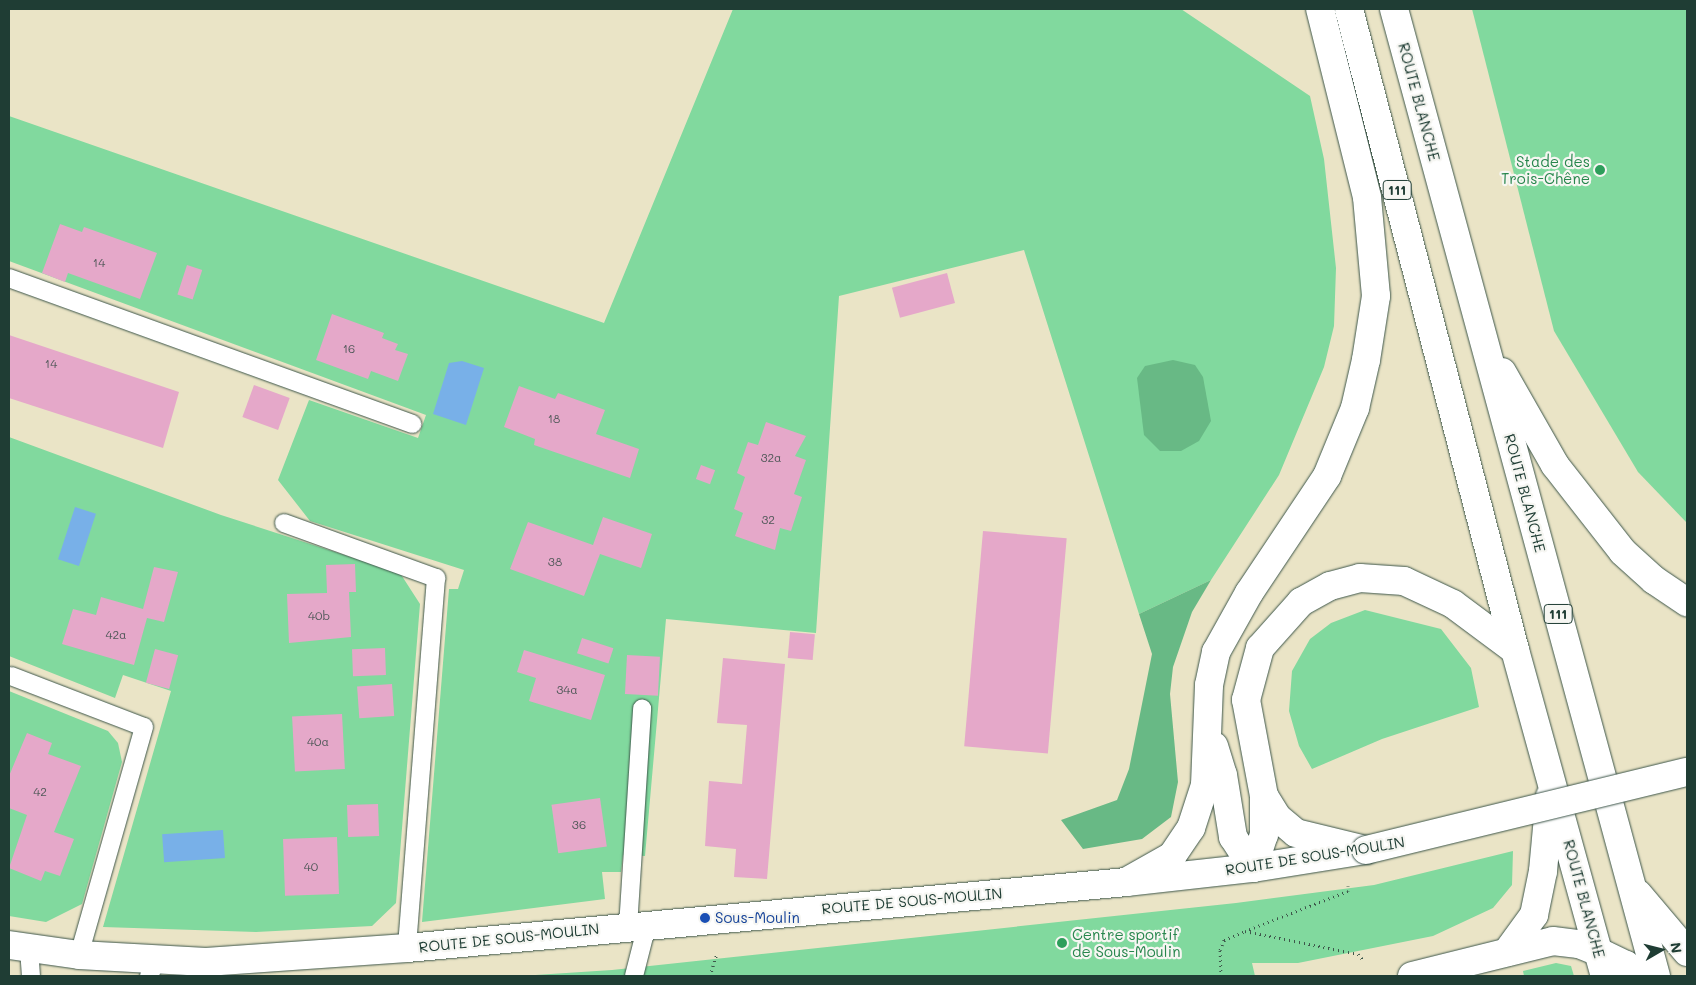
<!DOCTYPE html>
<html>
<head>
<meta charset="utf-8">
<style>
	body { margin:0 }
	#map { position:relative; width:1696px; height:985px; overflow:hidden; background:#eae4c6; font-family:Mali,sans-serif }
	div>[style] { position:absolute }
	.green>* { inset:0; background:#81d99e }
	.forest>* { inset:0; background:#68b985 }
	.water>* { inset:0; background:#78b0e8; transform-origin:0 0 }
	.building>* { inset:0; background:#e5a8c9; transform-origin:0 0 }
	.path>* { height:3px; margin-top:-1.5px; transform-origin:0; background:repeating-linear-gradient(90deg,#3d564a 0 1px,transparent 0 5px) }
	.roads { filter:drop-shadow(0 0 1px #3d564a) drop-shadow(0 0 1px #3d564a) }
	.service>* { height:18px; margin:-9px; padding:0 9px; transform-origin:9px; border-radius:9px; background:#fff }
	.minor>* { height:28px; margin:-14px; padding:0 14px; transform-origin:14px; border-radius:14px; background:#fff }
	.secondary>* { height:28px; margin:-14px; padding:0 14px; transform-origin:14px; border-radius:14px; background:#fff }
	.primary>* { height:28px; margin:-14px; padding:0 14px; transform-origin:14px; border-radius:14px; background:#fff }
	.bridges { filter:drop-shadow(0 0 1px #3d564a) drop-shadow(0 0 1px #3d564a) }
	.secondary-bridge>* { height:28px; margin:-14px; padding:0 14px; transform-origin:14px; border-radius:14px; background:#fff }
	.dots>* { width:14px; height:14px; translate:-50% -50%; box-sizing:border-box; border:2px solid #f6f6f2; border-radius:50% }
	span { translate:-50% -50%; white-space:nowrap; text-align:center; line-height:1.15; -webkit-text-stroke:4.5px #f6f6f2; paint-order:stroke }
	.number-label { font-size:12px; color:#505859 }
	.number-label span { -webkit-text-stroke-width:0 }
	.shield-label span { padding:1px 4px; background:#f6f6f2; border:1px solid; border-radius:4px; -webkit-text-stroke-width:0 }
	.shield-label { font-size:14px; color:#1f3d34; font-weight:700 }
	.street-label { font-size:15px; color:#1f3d34 }
	.leisure-label { font-size:15px; color:#27864d }
	.right { translate:-100% -50%; text-align:right }
	.left { translate:0 -50%; text-align:left }
	.transit-label { font-size:15px; color:#164399 }
	.frame { position:absolute; inset:0; border:10px solid #1f3d34; pointer-events:none }
	.north { position:absolute; left:1636px; top:925px; width:50px; height:50px; -webkit-text-stroke:4px #f6f6f2; paint-order:stroke; rotate:82deg; font-size:14px; font-weight:700; line-height:20px; text-align:center; color:#1f3d34 }
	.north::after { content:''; display:block; margin:auto; width:18px; height:22px; background:#1f3d34; clip-path:polygon(50% 0,100% 100%,50% 72%,0 100%) }
</style>
</head>
<body>
<div id="map">
	<div class="green">
		<div style="clip-path:polygon(733px 9px,1181px 9px,1310px 96px,1324px 159px,1336px 268px,1334px 326px,1324px 367px,1279px 475px,1211px 580px,1139px 614px,1024px 250px,839px 296px,816px 633px,666px 619px,645px 856px,623px 855px,621px 872px,602px 872px,605px 899px,422px 922px,449px 589px,458px 589px,464px 570px,310px 521px,278px 480px,309px 400px,418px 438px,426px 415px,9px 261px,9px 116px,604px 323px)"></div>
		<div style="clip-path:polygon(1472px 9px,1687px 9px,1687px 523px,1638px 472px,1554px 331px)"></div>
		<div style="clip-path:polygon(9px 437px,221px 515px,400px 573px,420px 604px,396px 903px,372px 926px,256px 932px,103px 927px,171px 691px,123px 675px,115px 698px,9px 656px)"></div>
		<div style="clip-path:polygon(1365px 610px,1441px 629px,1471px 668px,1479px 707px,1382px 739px,1312px 769px,1299px 746px,1289px 711px,1292px 671px,1310px 639px,1331px 623px)"></div>
		<div style="clip-path:polygon(9px 691px,108px 731px,118px 743px,122px 762px,82px 904px,46px 922px,9px 916px)"></div>
		<div style="clip-path:polygon(1513px 851px,1512px 885px,1493px 908px,1433px 936px,1298px 963px,1252px 963px,1255px 976px,520px 976px,612px 970px,1236px 903px,1374px 885px)"></div>
		<div style="clip-path:polygon(1556px 963px,1571px 966px,1574px 976px,1524px 976px,1523px 971px)"></div>
	</div>
	<div class="forest">
		<div style="clip-path:polygon(1173px 360px,1195px 365px,1203px 377px,1211px 421px,1199px 441px,1181px 451px,1160px 451px,1144px 435px,1137px 378px,1145px 366px)"></div>
		<div style="clip-path:polygon(1211px 580px,1192px 612px,1173px 667px,1170px 694px,1178px 782px,1171px 817px,1142px 839px,1083px 849px,1061px 820px,1117px 800px,1129px 769px,1152px 654px,1139px 614px)"></div>
	</div>
	<div class="water">
		<div style="clip-path:polygon(462px 361px,484px 368px,466px 425px,433px 414px,449px 363px)"></div>
		<div style="left:75px;top:507px;width:22px;height:55px;rotate:18deg"></div>
		<div style="left:223px;top:830px;width:28px;height:61px;rotate:86deg"></div>
	</div>
	<div class="building">
		<div style="clip-path:polygon(60px 224px,82px 232px,84px 227px,157px 253px,140px 299px,68px 273px,65px 282px,42px 273px)"></div>
		<div style="left:187px;top:265px;width:16px;height:31px;rotate:18deg"></div>
		<div style="left:947px;top:273px;width:31px;height:57px;rotate:75deg"></div>
		<div style="clip-path:polygon(332px 314px,384px 333px,382px 338px,398px 344px,395px 350px,408px 354px,398px 381px,371px 371px,368px 379px,316px 360px)"></div>
		<div style="clip-path:polygon(9px 335px,179px 392px,163px 448px,9px 398px)"></div>
		<div style="left:254px;top:385px;width:38px;height:34px;rotate:20deg"></div>
		<div style="clip-path:polygon(519px 386px,555px 399px,558px 393px,605px 410px,596px 434px,639px 449px,630px 478px,534px 445px,535px 439px,504px 427px)"></div>
		<div style="clip-path:polygon(766px 422px,806px 436px,795px 456px,806px 460px,794px 494px,802px 497px,791px 531px,780px 528px,775px 550px,735px 536px,743px 513px,734px 509px,745px 477px,737px 473px,748px 442px,758px 445px)"></div>
		<div style="left:701px;top:465px;width:15px;height:15px;rotate:20deg"></div>
		<div style="clip-path:polygon(603px 517px,652px 534px,641px 568px,600px 554px,584px 596px,510px 569px,528px 522px,593px 545px)"></div>
		<div style="left:983px;top:531px;width:84px;height:216px;rotate:5deg"></div>
		<div style="clip-path:polygon(355px 564px,356px 592px,349px 592px,351px 637px,289px 643px,287px 594px,327px 593px,326px 565px)"></div>
		<div style="clip-path:polygon(154px 567px,178px 572px,164px 622px,147px 618px,134px 665px,62px 644px,73px 609px,96px 615px,101px 597px,143px 609px)"></div>
		<div style="left:790px;top:632px;width:25px;height:26px;rotate:5deg"></div>
		<div style="left:582px;top:638px;width:33px;height:16px;rotate:18deg"></div>
		<div style="left:385px;top:648px;width:27px;height:33px;rotate:88deg"></div>
		<div style="left:155px;top:649px;width:24px;height:35px;rotate:15deg"></div>
		<div style="clip-path:polygon(524px 650px,605px 675px,591px 720px,529px 701px,536px 678px,517px 672px)"></div>
		<div style="left:627px;top:655px;width:33px;height:39px;rotate:3deg"></div>
		<div style="clip-path:polygon(723px 658px,785px 664px,767px 879px,734px 877px,736px 849px,705px 846px,709px 781px,742px 784px,747px 725px,717px 723px)"></div>
		<div style="left:392px;top:684px;width:32px;height:35px;rotate:86deg"></div>
		<div style="left:342px;top:714px;width:55px;height:50px;rotate:87deg"></div>
		<div style="clip-path:polygon(27px 733px,52px 743px,48px 754px,81px 766px,54px 832px,74px 839px,60px 876px,45px 871px,41px 881px,9px 868px,27px 815px,9px 808px,9px 776px)"></div>
		<div style="left:600px;top:798px;width:49px;height:49px;rotate:82deg"></div>
		<div style="left:378px;top:804px;width:32px;height:31px;rotate:88deg"></div>
		<div style="left:337px;top:837px;width:57px;height:54px;rotate:88deg"></div>
	</div>
	<div class="path">
		<div style="left:1348px;top:886px;width:5px;rotate:90deg"></div>
		<div style="left:1348px;top:891px;width:110px;rotate:158.8deg"></div>
		<div style="left:1245px;top:931px;width:115px;rotate:11.5deg"></div>
		<div style="left:1358px;top:954px;width:9px;rotate:49deg"></div>
		<div style="left:710px;top:976px;width:24px;rotate:-73deg"></div>
		<div style="left:1221px;top:976px;width:26px;rotate:-92deg"></div>
		<div style="left:1220px;top:950px;width:11px;rotate:-68deg"></div>
		<div style="left:1224px;top:940px;width:23px;rotate:-23deg"></div>
	</div>
	<div class="roads">
		<div class="service">
			<div style="left:9px;top:278px;width:429px;rotate:19.9deg"></div>
			<div style="left:284px;top:523px;width:162px;rotate:19.9deg"></div>
			<div style="left:436px;top:578px;width:371px;rotate:94.5deg"></div>
			<div style="left:11px;top:676px;width:142px;rotate:21deg"></div>
			<div style="left:144px;top:727px;width:237px;rotate:105.9deg"></div>
			<div style="left:628px;top:927px;width:219px;rotate:-86.3deg"></div>
			<div style="left:29px;top:948px;width:28px;rotate:86deg"></div>
			<div style="left:149px;top:976px;width:19px;rotate:-65deg"></div>
			<div style="left:634px;top:976px;width:53px;rotate:-75.7deg"></div>
		</div>
		<div class="minor">
			<div style="left:1412px;top:976px;width:145px;rotate:-13.9deg"></div>
			<div style="left:1553px;top:941px;width:26px;rotate:7deg"></div>
			<div style="left:1579px;top:944px;width:22px;rotate:22deg"></div>
			<div style="left:1599px;top:952px;width:30px;rotate:26deg"></div>
			<div style="left:1626px;top:965px;width:14px;rotate:51deg"></div>
		</div>
		<div class="secondary">
			<div style="left:9px;top:945px;width:71px;rotate:8.1deg"></div>
			<div style="left:79px;top:955px;width:127px;rotate:3.2deg"></div>
			<div style="left:206px;top:962px;width:201px;rotate:-4deg"></div>
			<div style="left:407px;top:948px;width:722px;rotate:-5.24deg"></div>
			<div style="left:1126px;top:882px;width:128px;rotate:-6.3deg"></div>
			<div style="left:1253px;top:868px;width:114px;rotate:-9.1deg"></div>
		</div>
		<div class="primary">
			<div style="left:1349px;top:9px;width:662px;rotate:75.48deg"></div>
			<div style="left:1515px;top:650px;width:338px;rotate:74.6deg"></div>
			<div style="left:1394px;top:9px;width:1002px;rotate:74.84deg"></div>
			<div style="left:1502px;top:372px;width:107px;rotate:60.3deg"></div>
			<div style="left:1555px;top:465px;width:110px;rotate:52deg"></div>
			<div style="left:1623px;top:552px;width:42px;rotate:42.1deg"></div>
			<div style="left:1654px;top:580px;width:40px;rotate:34deg"></div>
			<div style="left:1214px;top:746px;width:30px;rotate:73deg"></div>
			<div style="left:1223px;top:775px;width:63px;rotate:80.8deg"></div>
			<div style="left:1233px;top:837px;width:37px;rotate:57deg"></div>
			<div style="left:1264px;top:796px;width:26px;rotate:58deg"></div>
			<div style="left:1278px;top:818px;width:23px;rotate:40deg"></div>
			<div style="left:1296px;top:833px;width:72px;rotate:13.7deg"></div>
			<div style="left:1253px;top:868px;width:35px;rotate:-72deg"></div>
			<div style="left:1264px;top:835px;width:39px;rotate:-90deg"></div>
			<div style="left:1264px;top:796px;width:98px;rotate:-100.6deg"></div>
			<div style="left:1246px;top:700px;width:54px;rotate:-74.9deg"></div>
			<div style="left:1260px;top:648px;width:62px;rotate:-48.3deg"></div>
			<div style="left:1301px;top:602px;width:33px;rotate:-29deg"></div>
			<div style="left:1330px;top:586px;width:31px;rotate:-15deg"></div>
			<div style="left:1360px;top:578px;width:44px;rotate:3.9deg"></div>
			<div style="left:1404px;top:581px;width:54px;rotate:25.1deg"></div>
			<div style="left:1453px;top:604px;width:77px;rotate:36.6deg"></div>
			<div style="left:1126px;top:882px;width:53px;rotate:-29.5deg"></div>
			<div style="left:1172px;top:856px;width:34px;rotate:-56deg"></div>
			<div style="left:1191px;top:828px;width:45px;rotate:-72deg"></div>
			<div style="left:1205px;top:785px;width:100px;rotate:-87.7deg"></div>
			<div style="left:1209px;top:685px;width:34px;rotate:-78deg"></div>
			<div style="left:1216px;top:652px;width:68px;rotate:-60.8deg"></div>
			<div style="left:1249px;top:593px;width:141px;rotate:-56.3deg"></div>
			<div style="left:1327px;top:476px;width:74px;rotate:-67.6deg"></div>
			<div style="left:1355px;top:408px;width:49px;rotate:-77.1deg"></div>
			<div style="left:1366px;top:360px;width:65px;rotate:-81.1deg"></div>
			<div style="left:1376px;top:296px;width:99px;rotate:-95.2deg"></div>
			<div style="left:1367px;top:197px;width:194px;rotate:-104deg"></div>
			<div style="left:1638px;top:894px;width:76px;rotate:49.8deg"></div>
			<div style="left:1507px;top:952px;width:46px;rotate:-53.9deg"></div>
			<div style="left:1534px;top:915px;width:45px;rotate:-78.4deg"></div>
			<div style="left:1543px;top:871px;width:75px;rotate:-84.7deg"></div>
		</div>
	</div>
	<div class="bridges">
		<div class="secondary-bridge">
			<div style="left:1366px;top:850px;width:330px;rotate:-13.7deg"></div>
		</div>
	</div>
	<div class="dots">
		<div style="left:1600px;top:170px;background:#2e9e5b"></div>
		<div style="left:705px;top:918px;background:#1a4fb4"></div>
		<div style="left:1062px;top:943px;background:#2e9e5b"></div>
	</div>
	<div class="number-label">
		<span style="left:99px;top:263px">14</span>
		<span style="left:349px;top:349px">16</span>
		<span style="left:51px;top:364px">14</span>
		<span style="left:554px;top:419px">18</span>
		<span style="left:771px;top:458px">32a</span>
		<span style="left:768px;top:520px">32</span>
		<span style="left:555px;top:562px">38</span>
		<span style="left:319px;top:616px">40b</span>
		<span style="left:116px;top:635px">42a</span>
		<span style="left:567px;top:690px">34a</span>
		<span style="left:318px;top:742px">40a</span>
		<span style="left:40px;top:792px">42</span>
		<span style="left:579px;top:825px">36</span>
		<span style="left:311px;top:867px">40</span>
	</div>
	<div class="shield-label">
		<span style="left:1397px;top:190px">111</span>
		<span style="left:1558px;top:614px">111</span>
	</div>
	<div class="street-label">
		<span style="left:1419px;top:102px;rotate:75deg">ROUTE BLANCHE</span>
		<span style="left:1525px;top:493px;rotate:75deg">ROUTE BLANCHE</span>
		<span style="left:1315px;top:856px;rotate:-9deg">ROUTE DE SOUS-MOULIN</span>
		<span style="left:1584px;top:899px;rotate:75deg">ROUTE BLANCHE</span>
		<span style="left:912px;top:901px;rotate:-5deg">ROUTE DE SOUS-MOULIN</span>
		<span style="left:509px;top:938px;rotate:-6deg">ROUTE DE SOUS-MOULIN</span>
	</div>
	<div class="leisure-label">
		<span class="right" style="left:1590px;top:170px">Stade des<br>Trois-Chêne</span>
		<span class="left" style="left:1072px;top:943px">Centre sportif<br>de Sous-Moulin</span>
	</div>
	<div class="transit-label">
		<span class="left" style="left:715px;top:918px">Sous-Moulin</span>
	</div>
	<div class="frame"></div>
	<div class="north">N</div>
</div>
</body>
</html>
